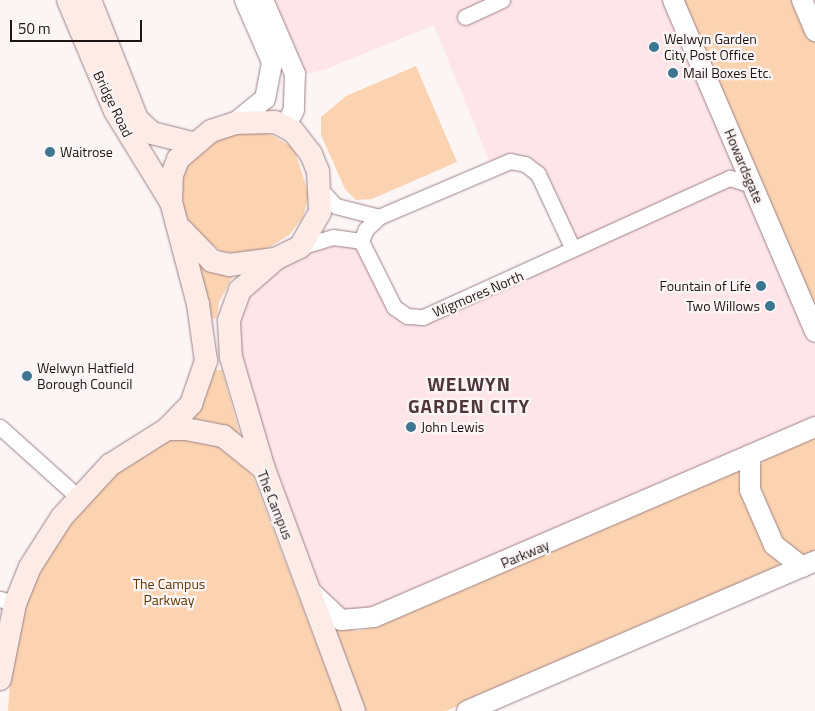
<!DOCTYPE html>
<html>
<head>
<meta charset="utf-8">
<style>
	body { margin:0 }
	#map { position:relative; width:815px; height:711px; overflow:hidden; background:#fbf5f6; font-family:"Titillium Web",sans-serif }
	div>[style] { position:absolute }
	.built>* { inset:0; background:#fde5e9 }
	.green>* { inset:0; background:#fcd3b1 }
	.roads { filter:drop-shadow(0 0 1px #9c8186) drop-shadow(0 0 1px #9c8186) }
	.minor>* { height:15px; margin:-7.5px; padding:0 7.5px; transform-origin:7.5px; border-radius:7.5px; background:#fff }
	.tertiary>* { height:20px; margin:-10px; padding:0 10px; transform-origin:10px; border-radius:10px; background:#fff }
	.secondary>* { height:22px; margin:-11px; padding:0 11px; transform-origin:11px; border-radius:11px; background:#fcebe6 }
	.dots>* { width:14px; height:14px; translate:-50% -50%; box-sizing:border-box; border:2px solid #fbf5f6; border-radius:50% }
	span { translate:-50% -50%; white-space:nowrap; text-align:center; line-height:1.15; -webkit-text-stroke:4.5px #fbf5f6; paint-order:stroke }
	.poi-label { font-size:14px; color:#1e1416 }
	.left { translate:0 -50%; text-align:left }
	.right { translate:-100% -50%; text-align:right }
	.street-label { font-size:14px; color:#1e1416 }
	.park-label { font-size:14px; color:#633600 }
	.district-label { font-size:19px; color:#4e363a; font-weight:700; letter-spacing:1px }
	.scale { position:absolute; left:10px; top:20px; width:132px; height:22px; box-sizing:border-box; border:2px solid #1e1416; border-top:0; padding-left:6px; font-size:15px; line-height:18px; white-space:nowrap; color:#1e1416; -webkit-text-stroke:4px #fbf5f6; paint-order:stroke }
</style>
</head>
<body>
<div id="map">
	<div class="built">
		<div style="clip-path:polygon(270px 0,673px 0,815px 332px,815px 427px,361px 620px,307px 588px,235px 377px,240px 290px,277px 258px,348px 237px,407px 316px,572px 247px,525px 163px,492px 168px,434px 25px,324px 70px,303px 74px)"></div>
	</div>
	<div class="green">
		<div style="clip-path:polygon(679px 0,797px 0,803px 13px,815px 41px,815px 313px)"></div>
		<div style="clip-path:polygon(416px 66px,457px 162px,372px 199px,356px 200px,345px 189px,321px 135px,321px 117px,346px 96px)"></div>
		<div style="clip-path:polygon(244px 130px,270px 134px,294px 148px,309px 195px,303px 217px,289px 235px,262px 252px,241px 254px,221px 251px,192px 230px,181px 204px,178px 179px,188px 161px,209px 141px)"></div>
		<div style="clip-path:polygon(201px 265px,233px 276px,219px 302px,217px 318px,209px 320px,197px 267px)"></div>
		<div style="clip-path:polygon(213px 370px,222px 370px,240px 435px,221px 424px,193px 419px)"></div>
		<div style="clip-path:polygon(815px 435px,815px 552px,805px 555px,787px 549px,756px 488px,758px 467px,766px 458px)"></div>
		<div style="clip-path:polygon(189px 437px,217px 445px,244px 464px,253px 477px,342px 711px,8px 711px,12px 651px,36px 574px,84px 504px,130px 461px,173px 439px)"></div>
		<div style="clip-path:polygon(739px 469px,780px 567px,446px 711px,366px 711px,334px 625px,358px 631px,371px 628px)"></div>
	</div>
	<div class="roads">
		<div class="minor">
			<div style="left:465px;top:17px;width:41px;rotate:-24.7deg"></div>
			<div style="left:320px;top:189px;width:23px;rotate:47deg"></div>
			<div style="left:336px;top:206px;width:44px;rotate:14.3deg"></div>
			<div style="left:300px;top:247px;width:34px;rotate:-17deg"></div>
			<div style="left:333px;top:237px;width:28px;rotate:8deg"></div>
			<div style="left:572px;top:247px;width:81px;rotate:-115deg"></div>
			<div style="left:538px;top:174px;width:16px;rotate:-142deg"></div>
			<div style="left:525px;top:164px;width:15px;rotate:-169deg"></div>
			<div style="left:510px;top:161px;width:142px;rotate:156.9deg"></div>
			<div style="left:379px;top:217px;width:18px;rotate:137deg"></div>
			<div style="left:366px;top:229px;width:13px;rotate:113deg"></div>
			<div style="left:361px;top:241px;width:74px;rotate:63.4deg"></div>
			<div style="left:394px;top:307px;width:16px;rotate:35deg"></div>
			<div style="left:407px;top:316px;width:16px;rotate:4deg"></div>
			<div style="left:423px;top:317px;width:337px;rotate:-24.4deg"></div>
			<div style="left:730px;top:178px;width:23px;rotate:18deg"></div>
			<div style="left:0;top:427px;width:105px;rotate:41.9deg"></div>
			<div style="left:0;top:599px;width:16px;rotate:18deg"></div>
		</div>
		<div class="tertiary">
			<div style="left:263px;top:0;width:81px;rotate:66.6deg"></div>
			<div style="left:295px;top:74px;width:36px;rotate:92deg"></div>
			<div style="left:294px;top:110px;width:19px;rotate:118deg"></div>
			<div style="left:673px;top:0;width:361px;rotate:66.8deg"></div>
			<div style="left:802px;top:0;width:34px;rotate:67deg"></div>
			<div style="left:235px;top:123px;width:38px;rotate:-39deg"></div>
			<div style="left:265px;top:99px;width:38px;rotate:-79deg"></div>
			<div style="left:272px;top:62px;width:68px;rotate:-113.5deg"></div>
			<div style="left:750px;top:455px;width:35px;rotate:90deg"></div>
			<div style="left:750px;top:490px;width:60px;rotate:66.4deg"></div>
			<div style="left:774px;top:545px;width:36px;rotate:38deg"></div>
			<div style="left:310px;top:591px;width:42px;rotate:43.1deg"></div>
			<div style="left:341px;top:620px;width:33px;rotate:-5deg"></div>
			<div style="left:374px;top:617px;width:480px;rotate:-23.3deg"></div>
			<div style="left:467px;top:711px;width:379px;rotate:-23.3deg"></div>
		</div>
		<div class="secondary">
			<div style="left:68px;top:0;width:121px;rotate:67.1deg"></div>
			<div style="left:115px;top:111px;width:107px;rotate:58.4deg"></div>
			<div style="left:90px;top:0;width:128px;rotate:68.4deg"></div>
			<div style="left:137px;top:119px;width:21px;rotate:43deg"></div>
			<div style="left:152px;top:133px;width:41px;rotate:14deg"></div>
			<div style="left:182px;top:230px;width:43px;rotate:45.9deg"></div>
			<div style="left:212px;top:261px;width:17px;rotate:13deg"></div>
			<div style="left:229px;top:265px;width:44px;rotate:-7.8deg"></div>
			<div style="left:167px;top:429px;width:35px;rotate:-46deg"></div>
			<div style="left:191px;top:404px;width:46px;rotate:-70.8deg"></div>
			<div style="left:206px;top:361px;width:58px;rotate:-98deg"></div>
			<div style="left:198px;top:304px;width:106px;rotate:-104.8deg"></div>
			<div style="left:171px;top:202px;width:27px;rotate:-88deg"></div>
			<div style="left:172px;top:175px;width:17px;rotate:-69deg"></div>
			<div style="left:178px;top:159px;width:43px;rotate:-40.3deg"></div>
			<div style="left:211px;top:131px;width:25px;rotate:-18deg"></div>
			<div style="left:235px;top:123px;width:40px;rotate:-1.4deg"></div>
			<div style="left:275px;top:122px;width:20px;rotate:27deg"></div>
			<div style="left:293px;top:131px;width:29px;rotate:52deg"></div>
			<div style="left:311px;top:154px;width:18px;rotate:68deg"></div>
			<div style="left:318px;top:171px;width:41px;rotate:87.2deg"></div>
			<div style="left:320px;top:212px;width:40px;rotate:119.7deg"></div>
			<div style="left:300px;top:247px;width:25px;rotate:154deg"></div>
			<div style="left:277px;top:258px;width:49px;rotate:139.1deg"></div>
			<div style="left:240px;top:290px;width:33px;rotate:110deg"></div>
			<div style="left:229px;top:321px;width:36px;rotate:87deg"></div>
			<div style="left:231px;top:357px;width:117px;rotate:73.6deg"></div>
			<div style="left:264px;top:469px;width:258px;rotate:69.6deg"></div>
			<div style="left:0;top:679px;width:76px;rotate:-78.7deg"></div>
			<div style="left:15px;top:604px;width:40px;rotate:-68deg"></div>
			<div style="left:30px;top:567px;width:59px;rotate:-57.4deg"></div>
			<div style="left:62px;top:517px;width:71px;rotate:-47.3deg"></div>
			<div style="left:110px;top:465px;width:67px;rotate:-32.3deg"></div>
			<div style="left:167px;top:429px;width:19px"></div>
			<div style="left:186px;top:429px;width:38px;rotate:11deg"></div>
			<div style="left:223px;top:436px;width:51px;rotate:38.7deg"></div>
		</div>
	</div>
	<div class="dots">
		<div style="left:654px;top:47px;background:#3d7690"></div>
		<div style="left:673px;top:73px;background:#3d7690"></div>
		<div style="left:50px;top:152px;background:#3d7690"></div>
		<div style="left:761px;top:286px;background:#3d7690"></div>
		<div style="left:770px;top:306px;background:#3d7690"></div>
		<div style="left:27px;top:376px;background:#3d7690"></div>
		<div style="left:411px;top:427px;background:#3d7690"></div>
	</div>
	<div class="poi-label">
		<span class="left" style="left:664px;top:47px">Welwyn Garden<br>City Post Office</span>
		<span class="left" style="left:683px;top:73px">Mail Boxes Etc.</span>
		<span class="left" style="left:60px;top:152px">Waitrose</span>
		<span class="right" style="left:751px;top:286px">Fountain of Life</span>
		<span class="right" style="left:760px;top:306px">Two Willows</span>
		<span class="left" style="left:37px;top:376px">Welwyn Hatfield<br>Borough Council</span>
		<span class="left" style="left:421px;top:427px">John Lewis</span>
	</div>
	<div class="street-label">
		<span style="left:113px;top:104px;rotate:64deg">Bridge Road</span>
		<span style="left:744px;top:166px;rotate:67deg">Howardsgate</span>
		<span style="left:478px;top:294px;rotate:-23deg">Wigmores North</span>
		<span style="left:275px;top:505px;rotate:68deg">The Campus</span>
		<span style="left:525px;top:554px;rotate:-23deg">Parkway</span>
	</div>
	<div class="park-label">
		<span style="left:169px;top:592px">The Campus<br>Parkway</span>
	</div>
	<div class="district-label">
		<span style="left:469px;top:395px">WELWYN<br>GARDEN CITY</span>
	</div>
	<div class="scale">50 m</div>
</div>
</body>
</html>
